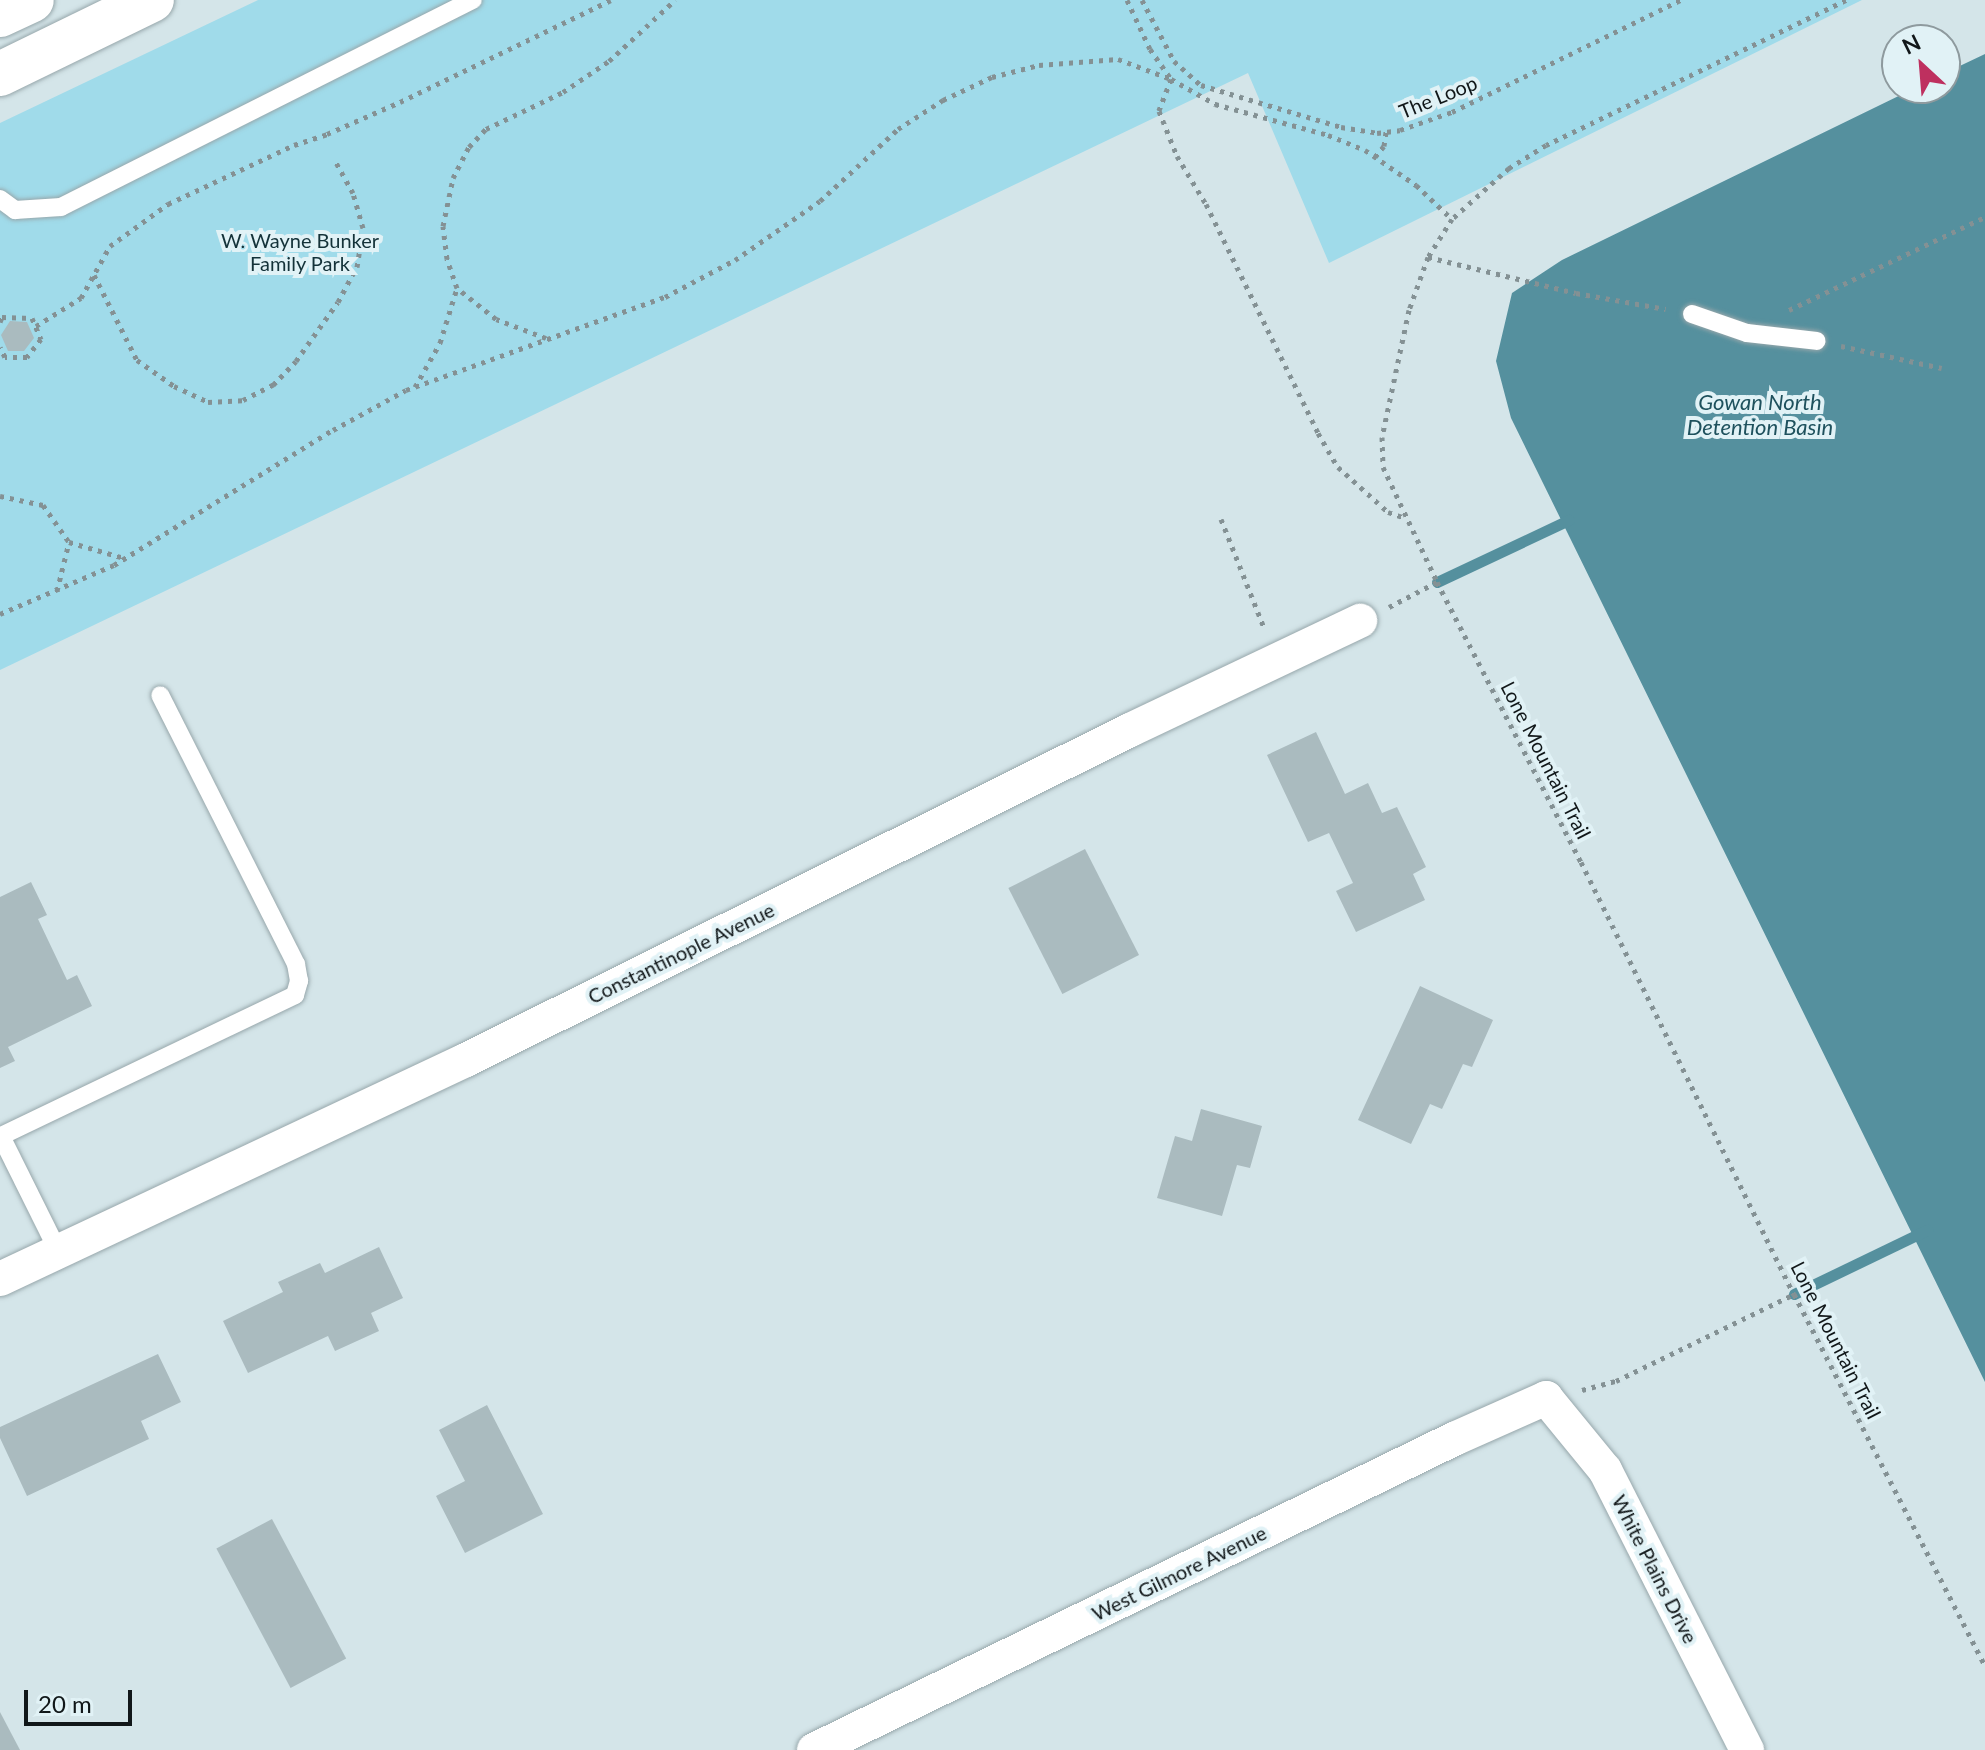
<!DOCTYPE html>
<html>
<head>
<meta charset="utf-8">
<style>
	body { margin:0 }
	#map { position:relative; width:1985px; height:1750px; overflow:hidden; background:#d4e5e9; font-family:Lato,sans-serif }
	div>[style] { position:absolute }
	.green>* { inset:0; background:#a0dbea }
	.water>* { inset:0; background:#55909e }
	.stream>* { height:11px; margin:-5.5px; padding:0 5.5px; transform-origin:5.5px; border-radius:5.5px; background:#55909e }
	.building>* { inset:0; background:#aabbbf; transform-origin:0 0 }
	.path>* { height:5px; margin-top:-2.5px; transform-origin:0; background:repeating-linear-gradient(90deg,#849194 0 4px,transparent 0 10px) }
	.roads { filter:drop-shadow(0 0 2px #97a7ab) drop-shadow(0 0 2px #97a7ab) }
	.service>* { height:18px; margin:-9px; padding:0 9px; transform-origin:9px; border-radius:9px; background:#fff }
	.minor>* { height:34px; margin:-17px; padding:0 17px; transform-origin:17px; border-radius:17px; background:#fff }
	.secondary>* { height:44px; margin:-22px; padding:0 22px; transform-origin:22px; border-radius:22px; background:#fff }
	span { translate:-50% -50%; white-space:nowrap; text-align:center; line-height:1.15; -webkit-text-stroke:8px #e1f2f6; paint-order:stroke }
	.street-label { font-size:20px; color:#111719 }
	.park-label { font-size:20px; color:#143239 }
	.water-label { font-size:22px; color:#1e515d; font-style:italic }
	.north { position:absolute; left:1881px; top:24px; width:80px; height:80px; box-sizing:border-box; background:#e1f2f6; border:2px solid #8e9a9e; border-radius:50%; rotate:334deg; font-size:22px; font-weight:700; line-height:32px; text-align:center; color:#111719 }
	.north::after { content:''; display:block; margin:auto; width:28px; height:36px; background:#be305f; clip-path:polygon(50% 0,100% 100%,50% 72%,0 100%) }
	.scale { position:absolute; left:24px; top:1690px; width:108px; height:36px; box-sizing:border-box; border:4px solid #111719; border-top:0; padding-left:10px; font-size:24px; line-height:28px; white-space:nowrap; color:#111719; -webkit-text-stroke:6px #e1f2f6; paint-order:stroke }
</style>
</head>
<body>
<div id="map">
	<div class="green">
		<div style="clip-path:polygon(258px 0,1862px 0,1329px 263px,1248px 73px,0 670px,0 123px)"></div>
	</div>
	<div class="water">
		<div style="clip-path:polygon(1985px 54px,1985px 1382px,1511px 418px,1496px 361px,1512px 293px,1562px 260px,1915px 88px,1945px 88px,1945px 73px)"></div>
	</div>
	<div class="stream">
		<div style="left:1437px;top:582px;width:146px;rotate:-25.2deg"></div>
		<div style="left:1794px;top:1294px;width:148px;rotate:-25.7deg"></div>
	</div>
	<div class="building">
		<div style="clip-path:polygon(10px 321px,27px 322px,34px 338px,24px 351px,8px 351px,1px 335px)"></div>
		<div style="clip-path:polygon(1316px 732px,1345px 794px,1368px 783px,1382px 813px,1397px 807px,1426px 867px,1413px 874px,1425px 900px,1356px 932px,1336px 891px,1353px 883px,1329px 833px,1308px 842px,1267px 755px)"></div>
		<div style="left:1085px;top:849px;width:119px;height:86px;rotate:63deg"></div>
		<div style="clip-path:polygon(31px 882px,47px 915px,38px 919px,67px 980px,77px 975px,92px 1006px,8px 1047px,15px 1061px,0 1068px,0 897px)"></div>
		<div style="clip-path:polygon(1420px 986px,1493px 1020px,1472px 1067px,1463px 1064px,1442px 1109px,1430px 1104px,1411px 1144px,1358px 1120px)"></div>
		<div style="clip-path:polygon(1201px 1109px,1262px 1126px,1250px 1168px,1237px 1165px,1222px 1216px,1157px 1198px,1175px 1136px,1192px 1141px)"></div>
		<div style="clip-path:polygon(379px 1247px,403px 1298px,371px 1313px,379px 1331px,335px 1351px,328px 1336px,248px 1373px,223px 1321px,283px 1292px,278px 1282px,320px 1263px,325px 1273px)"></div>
		<div style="clip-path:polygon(158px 1354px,181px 1402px,141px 1421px,149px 1439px,27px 1496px,0 1438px,0 1427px)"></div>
		<div style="clip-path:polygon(487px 1405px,543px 1514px,465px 1553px,436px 1496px,465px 1481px,439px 1430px)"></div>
		<div style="left:272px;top:1519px;width:158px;height:63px;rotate:62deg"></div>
		<div style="clip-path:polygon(0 1712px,20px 1750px,0 1750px)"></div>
	</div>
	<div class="path">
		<div style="left:1127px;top:0;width:54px;rotate:64.9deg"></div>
		<div style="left:1150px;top:49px;width:37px;rotate:55deg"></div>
		<div style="left:1171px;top:79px;width:51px;rotate:29.6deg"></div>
		<div style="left:1215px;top:104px;width:117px;rotate:15.3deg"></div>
		<div style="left:1328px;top:135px;width:40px;rotate:22deg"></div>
		<div style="left:1365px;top:150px;width:62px;rotate:34.5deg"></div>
		<div style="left:1416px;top:185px;width:50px;rotate:43.4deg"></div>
		<div style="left:1142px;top:0;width:69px;rotate:62.3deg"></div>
		<div style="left:1174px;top:61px;width:36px;rotate:42deg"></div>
		<div style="left:1201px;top:85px;width:146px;rotate:16.7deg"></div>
		<div style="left:1341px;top:127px;width:36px;rotate:9deg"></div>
		<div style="left:1377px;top:133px;width:23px;rotate:-7deg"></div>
		<div style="left:1400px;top:130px;width:55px;rotate:-19.1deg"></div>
		<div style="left:1452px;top:112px;width:255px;rotate:-26.1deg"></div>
		<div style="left:1846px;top:0;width:333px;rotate:154.2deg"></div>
		<div style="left:1546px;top:145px;width:44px;rotate:148.1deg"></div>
		<div style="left:1509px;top:168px;width:76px;rotate:138.2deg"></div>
		<div style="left:1452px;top:219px;width:45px;rotate:122.3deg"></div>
		<div style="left:1428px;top:257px;width:56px;rotate:109.7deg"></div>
		<div style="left:1409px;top:310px;width:130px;rotate:102deg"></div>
		<div style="left:1382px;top:437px;width:30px;rotate:88deg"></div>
		<div style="left:1383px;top:467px;width:127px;rotate:64.8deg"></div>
		<div style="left:1437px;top:582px;width:315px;rotate:62.8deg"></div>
		<div style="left:1581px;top:862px;width:482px;rotate:63.8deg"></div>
		<div style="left:1794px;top:1294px;width:418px;rotate:62.8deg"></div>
		<div style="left:1375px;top:157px;width:14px;rotate:-51deg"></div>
		<div style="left:1384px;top:146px;width:15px;rotate:-82deg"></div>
		<div style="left:1428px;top:257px;width:152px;rotate:13.7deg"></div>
		<div style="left:1576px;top:293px;width:91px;rotate:10.1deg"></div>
		<div style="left:94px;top:275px;width:95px;rotate:63.2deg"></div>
		<div style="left:137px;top:360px;width:45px;rotate:35.1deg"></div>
		<div style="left:174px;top:386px;width:38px;rotate:25deg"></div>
		<div style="left:208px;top:402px;width:35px;rotate:-3deg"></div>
		<div style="left:243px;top:400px;width:34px;rotate:-27deg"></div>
		<div style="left:273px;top:385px;width:33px;rotate:-46deg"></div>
		<div style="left:296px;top:361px;width:72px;rotate:-54.6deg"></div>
		<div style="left:338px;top:302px;width:40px;rotate:-62deg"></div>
		<div style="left:357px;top:267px;width:39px;rotate:-81deg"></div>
		<div style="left:363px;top:228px;width:36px;rotate:-106deg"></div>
		<div style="left:353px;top:193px;width:35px;rotate:-119deg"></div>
		<div style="left:1789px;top:310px;width:217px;rotate:-25.4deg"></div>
		<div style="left:0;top:322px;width:5px;rotate:-68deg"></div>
		<div style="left:2px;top:317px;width:30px;rotate:2deg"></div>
		<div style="left:32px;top:318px;width:23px;rotate:67deg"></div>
		<div style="left:41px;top:339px;width:23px;rotate:128deg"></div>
		<div style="left:27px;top:357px;width:22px;rotate:180deg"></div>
		<div style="left:5px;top:357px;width:11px;rotate:-117deg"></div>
		<div style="left:36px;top:326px;width:53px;rotate:-31.9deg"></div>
		<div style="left:81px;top:298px;width:60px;rotate:-60.9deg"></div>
		<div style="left:110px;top:246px;width:72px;rotate:-35.9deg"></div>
		<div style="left:168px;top:204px;width:139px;rotate:-25.1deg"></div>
		<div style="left:294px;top:145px;width:35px;rotate:-18deg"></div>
		<div style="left:327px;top:134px;width:80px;rotate:-23.7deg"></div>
		<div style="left:400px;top:102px;width:234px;rotate:-25.8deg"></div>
		<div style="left:546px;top:338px;width:53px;rotate:-159.2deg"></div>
		<div style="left:496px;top:319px;width:50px;rotate:-141.5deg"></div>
		<div style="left:457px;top:288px;width:31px;rotate:-109deg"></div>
		<div style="left:447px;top:259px;width:33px;rotate:-97deg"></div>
		<div style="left:443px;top:226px;width:49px;rotate:-78.2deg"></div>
		<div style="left:453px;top:178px;width:35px;rotate:-63deg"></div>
		<div style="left:469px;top:147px;width:25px;rotate:-47deg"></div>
		<div style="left:486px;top:129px;width:85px;rotate:-25.7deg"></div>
		<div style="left:563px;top:92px;width:55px;rotate:-34deg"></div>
		<div style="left:609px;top:61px;width:90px;rotate:-42.7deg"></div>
		<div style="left:1841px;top:346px;width:103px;rotate:12.3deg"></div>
		<div style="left:415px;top:387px;width:51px;rotate:-60.4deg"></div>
		<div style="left:440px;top:343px;width:58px;rotate:-72.8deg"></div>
		<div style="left:0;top:496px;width:44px;rotate:11.8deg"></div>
		<div style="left:43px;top:505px;width:45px;rotate:54.9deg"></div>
		<div style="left:69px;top:542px;width:57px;rotate:16.2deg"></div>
		<div style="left:1221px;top:519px;width:119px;rotate:68.4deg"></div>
		<div style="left:57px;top:591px;width:50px;rotate:-76.2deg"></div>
		<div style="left:1389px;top:607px;width:54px;rotate:-27.5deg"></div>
		<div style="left:0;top:614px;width:124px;rotate:-23.3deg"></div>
		<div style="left:114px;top:565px;width:257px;rotate:-31.7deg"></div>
		<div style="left:333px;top:430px;width:83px;rotate:-28.7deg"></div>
		<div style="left:406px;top:390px;width:275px;rotate:-19.8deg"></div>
		<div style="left:665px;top:297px;width:79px;rotate:-27.9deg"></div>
		<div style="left:735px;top:260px;width:103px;rotate:-34.8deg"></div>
		<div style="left:820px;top:201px;width:106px;rotate:-42.7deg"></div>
		<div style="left:898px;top:129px;width:54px;rotate:-32.8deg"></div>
		<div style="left:943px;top:100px;width:54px;rotate:-25.1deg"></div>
		<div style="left:992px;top:77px;width:49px;rotate:-14.3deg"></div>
		<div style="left:1039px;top:65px;width:79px;rotate:-4.3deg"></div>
		<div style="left:1118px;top:59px;width:57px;rotate:20.7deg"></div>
		<div style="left:1171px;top:79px;width:34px;rotate:111deg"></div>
		<div style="left:1159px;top:111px;width:48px;rotate:68.2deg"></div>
		<div style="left:1177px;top:156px;width:56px;rotate:58.9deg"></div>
		<div style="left:1206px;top:204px;width:255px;rotate:63.9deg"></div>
		<div style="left:1318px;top:433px;width:39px;rotate:60deg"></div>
		<div style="left:1338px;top:467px;width:67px;rotate:42deg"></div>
		<div style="left:1388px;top:512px;width:18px;rotate:19deg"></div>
		<div style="left:1582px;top:1390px;width:35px;rotate:-15deg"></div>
		<div style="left:1616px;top:1381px;width:198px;rotate:-26deg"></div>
	</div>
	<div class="roads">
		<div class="service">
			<div style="left:0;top:199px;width:19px;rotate:36deg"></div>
			<div style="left:15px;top:210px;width:46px;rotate:-3.7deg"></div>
			<div style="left:61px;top:207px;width:461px;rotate:-26.7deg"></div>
			<div style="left:1692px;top:314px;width:58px;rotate:19.1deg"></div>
			<div style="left:1747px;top:333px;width:70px;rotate:6.5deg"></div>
			<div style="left:58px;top:1251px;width:128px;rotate:-116.4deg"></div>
			<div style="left:1px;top:1136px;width:326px;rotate:-25.6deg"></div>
			<div style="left:295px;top:995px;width:15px;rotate:-74deg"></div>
			<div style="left:299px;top:981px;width:17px;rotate:-100deg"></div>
			<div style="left:296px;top:964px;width:301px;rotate:-116.8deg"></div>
		</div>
		<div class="minor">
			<div style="left:0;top:1279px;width:515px;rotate:-25.17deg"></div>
			<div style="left:466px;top:1060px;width:741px;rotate:-26.43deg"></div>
			<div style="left:1130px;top:730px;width:255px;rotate:-25.4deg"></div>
			<div style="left:814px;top:1750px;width:712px;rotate:-25.92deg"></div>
			<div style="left:1454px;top:1439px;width:101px;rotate:-24deg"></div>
			<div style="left:1546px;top:1398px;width:93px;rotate:50.7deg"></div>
			<div style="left:1605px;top:1470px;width:314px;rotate:63.1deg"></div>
		</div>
		<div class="secondary">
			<div style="left:0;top:15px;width:35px;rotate:-25deg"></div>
			<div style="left:0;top:74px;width:169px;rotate:-26deg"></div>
		</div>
	</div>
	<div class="street-label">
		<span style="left:1438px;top:97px;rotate:-22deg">The Loop</span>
		<span style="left:1546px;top:760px;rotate:63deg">Lone Mountain Trail</span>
		<span style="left:681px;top:953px;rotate:-26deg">Constantinople Avenue</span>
		<span style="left:1836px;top:1340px;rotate:63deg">Lone Mountain Trail</span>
		<span style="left:1655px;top:1569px;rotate:63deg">White Plains Drive</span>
		<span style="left:1179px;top:1573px;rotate:-26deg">West Gilmore Avenue</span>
	</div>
	<div class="park-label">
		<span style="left:300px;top:252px">W. Wayne Bunker<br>Family Park</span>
	</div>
	<div class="water-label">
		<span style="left:1760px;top:414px">Gowan North<br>Detention Basin</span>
	</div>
	<div class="north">N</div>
	<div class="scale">20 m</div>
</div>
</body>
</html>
